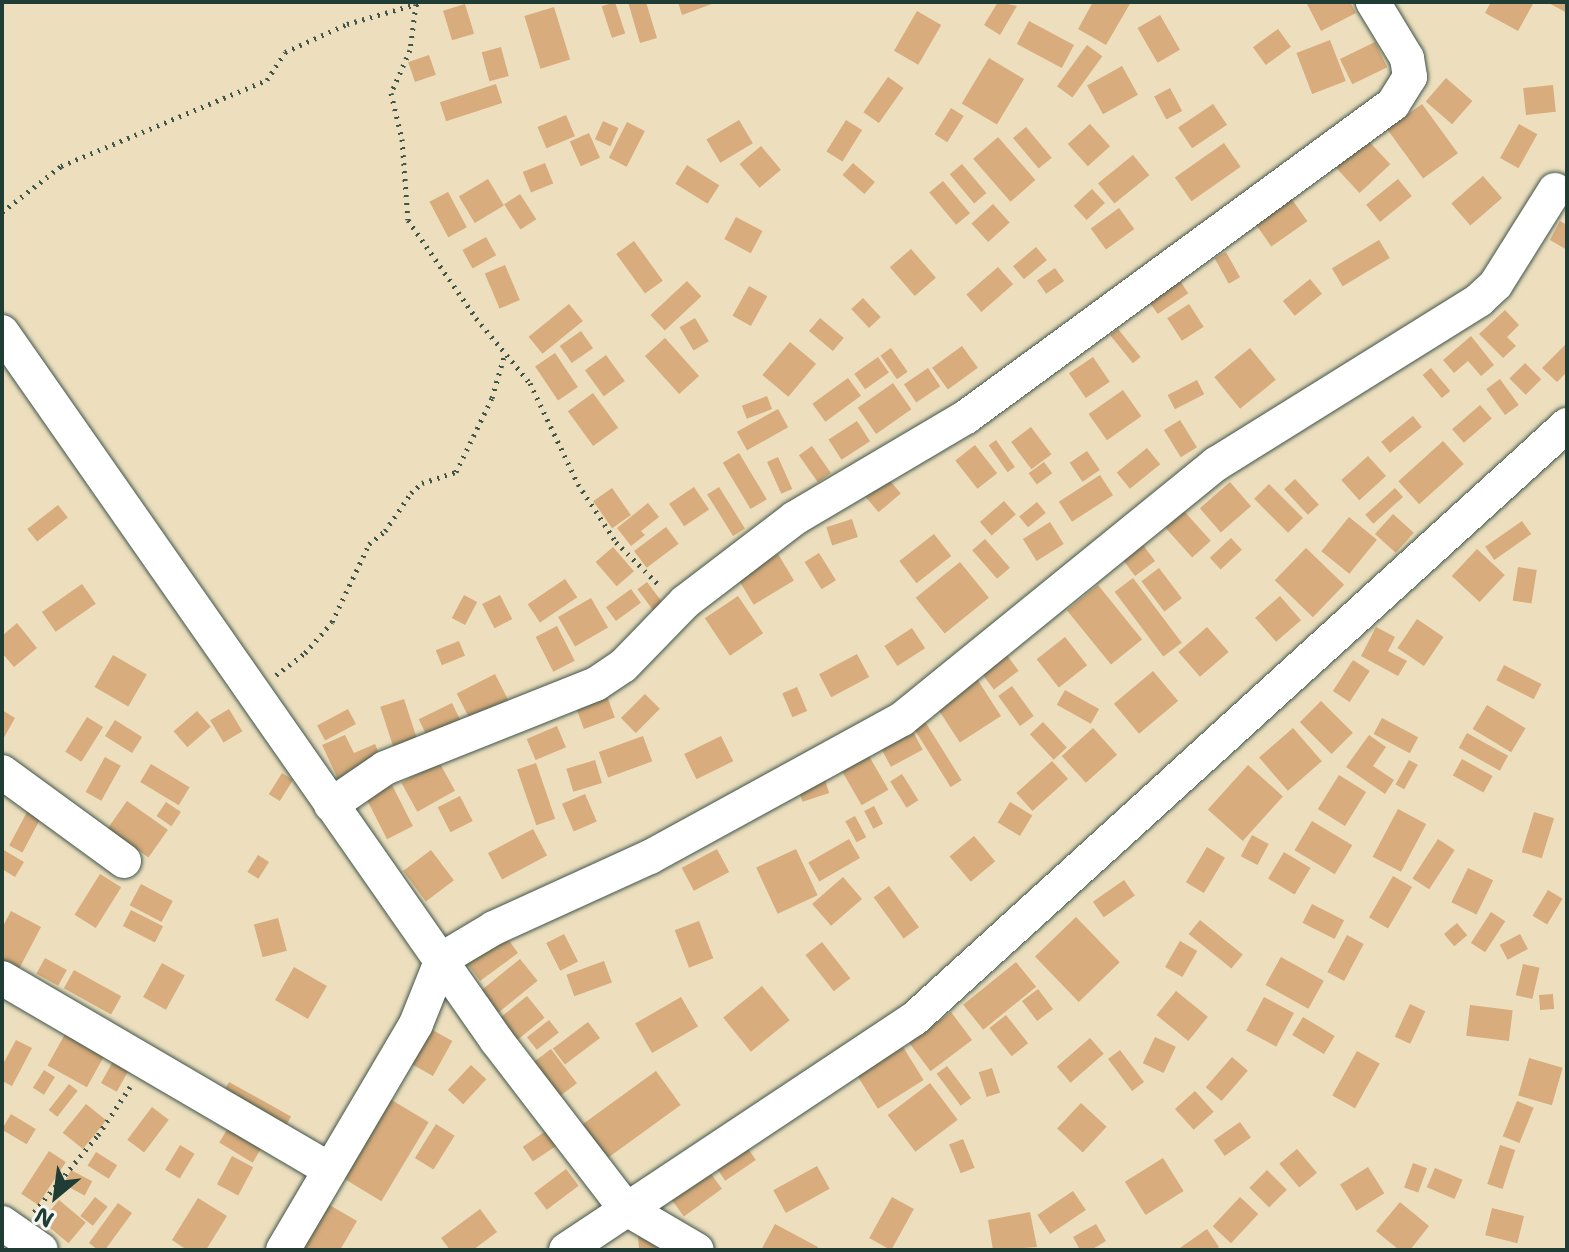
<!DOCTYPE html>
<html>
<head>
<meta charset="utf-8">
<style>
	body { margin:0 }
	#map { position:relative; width:1569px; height:1252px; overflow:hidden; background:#eddfbe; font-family:"Shantell Sans",sans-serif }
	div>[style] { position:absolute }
	.building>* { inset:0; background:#d8ac7c; transform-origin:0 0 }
	.path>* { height:5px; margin-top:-2.5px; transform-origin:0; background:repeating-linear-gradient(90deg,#3e5549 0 2px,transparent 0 8px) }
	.roads { filter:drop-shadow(0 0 2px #3e5549) drop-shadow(0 0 2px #3e5549) }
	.minor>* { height:34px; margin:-17px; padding:0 17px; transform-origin:17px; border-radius:17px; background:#fff }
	span { translate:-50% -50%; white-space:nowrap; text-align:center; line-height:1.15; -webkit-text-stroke:6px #f6f6f2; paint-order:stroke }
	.frame { position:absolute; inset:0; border:4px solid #1f3d34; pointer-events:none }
	.north { position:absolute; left:16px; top:1156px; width:80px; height:80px; -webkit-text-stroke:6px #f6f6f2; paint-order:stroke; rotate:209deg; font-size:22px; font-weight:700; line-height:32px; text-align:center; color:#1f3d34 }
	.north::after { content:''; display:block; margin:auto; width:28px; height:36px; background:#1f3d34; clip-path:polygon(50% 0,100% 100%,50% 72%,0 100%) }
</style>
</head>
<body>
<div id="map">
	<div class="building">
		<div style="left:615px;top:2px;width:33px;height:14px;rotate:72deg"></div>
		<div style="clip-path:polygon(628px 2px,646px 2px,657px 38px,640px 43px)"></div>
		<div style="clip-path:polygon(678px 2px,717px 2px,682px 15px)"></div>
		<div style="clip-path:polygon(998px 2px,1017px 6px,1000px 35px,984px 25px)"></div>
		<div style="clip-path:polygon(1093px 2px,1131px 2px,1106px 45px,1078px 29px)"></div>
		<div style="clip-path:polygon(1306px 2px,1350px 2px,1356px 13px,1321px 31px)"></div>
		<div style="clip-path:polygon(1491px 2px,1534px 2px,1518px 31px,1485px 13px)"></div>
		<div style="clip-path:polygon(1547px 2px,1567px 2px,1567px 13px)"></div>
		<div style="left:465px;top:4px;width:31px;height:23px;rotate:73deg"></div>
		<div style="left:554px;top:7px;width:55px;height:31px;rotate:73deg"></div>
		<div style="left:917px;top:11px;width:28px;height:46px;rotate:30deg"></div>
		<div style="left:1160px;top:15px;width:40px;height:26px;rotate:60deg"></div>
		<div style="left:1029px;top:21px;width:51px;height:26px;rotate:28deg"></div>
		<div style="left:1278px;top:29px;width:22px;height:31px;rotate:54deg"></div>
		<div style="left:1330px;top:40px;width:44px;height:36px;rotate:69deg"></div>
		<div style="left:1375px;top:42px;width:28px;height:39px;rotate:64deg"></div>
		<div style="left:1087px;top:45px;width:19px;height:51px;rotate:36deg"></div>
		<div style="left:501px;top:47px;width:30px;height:20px;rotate:75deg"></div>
		<div style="left:429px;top:55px;width:21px;height:22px;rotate:71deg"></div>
		<div style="left:989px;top:58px;width:41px;height:53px;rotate:31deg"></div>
		<div style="left:1122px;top:66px;width:33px;height:40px;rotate:61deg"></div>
		<div style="left:888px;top:77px;width:19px;height:43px;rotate:35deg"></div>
		<div style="left:1446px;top:78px;width:35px;height:31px;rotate:41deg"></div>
		<div style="left:496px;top:84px;width:20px;height:59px;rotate:72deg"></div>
		<div style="left:1553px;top:85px;width:27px;height:30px;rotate:84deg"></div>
		<div style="left:1170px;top:88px;width:26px;height:18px;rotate:62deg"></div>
		<div style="left:1213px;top:104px;width:25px;height:42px;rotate:56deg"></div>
		<div style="left:1422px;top:104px;width:61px;height:43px;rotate:54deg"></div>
		<div style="left:951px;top:108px;width:15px;height:31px;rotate:32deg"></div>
		<div style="left:566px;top:115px;width:23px;height:31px;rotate:67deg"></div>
		<div style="left:739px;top:120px;width:27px;height:38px;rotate:59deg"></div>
		<div style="left:846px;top:120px;width:19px;height:37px;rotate:32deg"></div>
		<div style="left:603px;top:121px;width:17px;height:20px;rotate:24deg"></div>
		<div style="left:627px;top:122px;width:20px;height:40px;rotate:27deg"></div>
		<div style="left:1090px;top:124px;width:30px;height:30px;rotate:48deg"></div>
		<div style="left:1519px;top:124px;width:21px;height:39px;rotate:29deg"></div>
		<div style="left:1026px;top:127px;width:40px;height:17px;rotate:50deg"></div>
		<div style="left:589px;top:133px;width:27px;height:21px;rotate:66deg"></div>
		<div style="left:1363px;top:135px;width:40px;height:42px;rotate:47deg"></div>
		<div style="left:998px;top:137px;width:57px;height:33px;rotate:49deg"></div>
		<div style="left:1224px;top:143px;width:29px;height:60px;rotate:55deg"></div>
		<div style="left:761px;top:146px;width:31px;height:28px;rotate:50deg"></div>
		<div style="left:1133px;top:155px;width:26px;height:45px;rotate:51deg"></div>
		<div style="left:545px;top:163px;width:22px;height:24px;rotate:68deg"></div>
		<div style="left:853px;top:163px;width:29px;height:16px;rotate:41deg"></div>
		<div style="left:962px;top:164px;width:38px;height:16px;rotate:50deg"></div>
		<div style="left:687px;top:165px;width:38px;height:22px;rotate:32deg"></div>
		<div style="left:1483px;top:176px;width:29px;height:42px;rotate:49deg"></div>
		<div style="left:488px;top:179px;width:31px;height:34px;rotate:59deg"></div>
		<div style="left:1398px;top:179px;width:22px;height:41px;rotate:51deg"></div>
		<div style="left:943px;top:181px;width:42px;height:18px;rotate:50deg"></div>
		<div style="left:1092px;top:189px;width:19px;height:25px;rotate:47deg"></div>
		<div style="left:448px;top:192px;width:40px;height:21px;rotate:62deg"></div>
		<div style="left:520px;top:194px;width:30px;height:19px;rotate:57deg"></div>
		<div style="left:1289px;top:195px;width:32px;height:44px;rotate:55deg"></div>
		<div style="left:993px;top:204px;width:25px;height:29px;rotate:48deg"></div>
		<div style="left:1119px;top:208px;width:26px;height:35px;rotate:54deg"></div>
		<div style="left:736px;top:217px;width:30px;height:25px;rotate:28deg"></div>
		<div style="clip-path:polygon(1560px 221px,1567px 225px,1567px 250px,1550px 240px)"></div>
		<div style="left:486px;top:237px;width:21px;height:27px;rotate:61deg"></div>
		<div style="left:1379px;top:240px;width:21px;height:55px;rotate:59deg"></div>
		<div style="left:634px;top:241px;width:49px;height:22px;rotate:54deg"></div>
		<div style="left:1036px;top:247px;width:17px;height:30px;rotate:50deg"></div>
		<div style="left:911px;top:249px;width:38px;height:28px;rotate:49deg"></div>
		<div style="left:1226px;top:252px;width:29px;height:13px;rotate:61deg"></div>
		<div style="left:505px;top:265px;width:38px;height:22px;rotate:67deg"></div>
		<div style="left:998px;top:267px;width:23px;height:42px;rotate:49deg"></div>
		<div style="left:1055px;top:268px;width:16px;height:22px;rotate:55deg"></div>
		<div style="left:1176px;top:275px;width:22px;height:37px;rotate:56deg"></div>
		<div style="left:1310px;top:279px;width:19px;height:35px;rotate:51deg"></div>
		<div style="left:687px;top:281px;width:21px;height:50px;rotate:47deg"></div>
		<div style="left:749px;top:286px;width:21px;height:34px;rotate:29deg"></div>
		<div style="left:863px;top:298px;width:26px;height:16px;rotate:47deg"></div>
		<div style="left:569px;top:304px;width:22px;height:52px;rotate:51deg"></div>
		<div style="left:1189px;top:304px;width:27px;height:26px;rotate:57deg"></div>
		<div style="clip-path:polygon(1505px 310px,1519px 325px,1507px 337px,1516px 346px,1503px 358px,1479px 334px)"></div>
		<div style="left:695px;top:318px;width:27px;height:18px;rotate:59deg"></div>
		<div style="left:820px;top:318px;width:31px;height:17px;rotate:40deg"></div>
		<div style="left:1118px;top:329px;width:36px;height:10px;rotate:51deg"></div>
		<div style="left:581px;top:331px;width:21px;height:26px;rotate:55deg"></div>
		<div style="clip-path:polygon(1471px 336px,1494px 365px,1481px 376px,1468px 361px,1454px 373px,1443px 360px)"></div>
		<div style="left:665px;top:338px;width:51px;height:27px;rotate:48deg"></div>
		<div style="left:790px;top:342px;width:34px;height:43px;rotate:40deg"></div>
		<div style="clip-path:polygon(1567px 343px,1567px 372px,1557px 382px,1542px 368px)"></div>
		<div style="left:962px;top:346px;width:27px;height:37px;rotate:54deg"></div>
		<div style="left:891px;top:348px;width:29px;height:13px;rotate:55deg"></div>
		<div style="left:1250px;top:348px;width:41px;height:46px;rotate:51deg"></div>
		<div style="left:555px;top:353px;width:41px;height:24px;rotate:56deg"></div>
		<div style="left:606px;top:355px;width:32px;height:26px;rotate:54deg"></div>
		<div style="left:878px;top:357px;width:19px;height:29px;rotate:55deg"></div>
		<div style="left:1093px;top:357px;width:30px;height:29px;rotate:56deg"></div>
		<div style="left:1525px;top:363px;width:23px;height:22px;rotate:45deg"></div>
		<div style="left:928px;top:368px;width:22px;height:29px;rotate:56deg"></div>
		<div style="left:1431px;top:368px;width:30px;height:11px;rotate:50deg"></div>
		<div style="left:848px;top:378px;width:22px;height:44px;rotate:54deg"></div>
		<div style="left:1500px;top:379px;width:32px;height:17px;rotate:54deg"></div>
		<div style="left:1197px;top:380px;width:16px;height:33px;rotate:63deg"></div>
		<div style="left:893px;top:383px;width:32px;height:43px;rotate:55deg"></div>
		<div style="left:1123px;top:390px;width:32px;height:42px;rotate:55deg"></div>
		<div style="left:593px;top:393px;width:43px;height:31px;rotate:54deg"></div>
		<div style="left:767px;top:396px;width:14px;height:27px;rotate:69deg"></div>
		<div style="left:1480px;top:405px;width:18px;height:37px;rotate:49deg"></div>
		<div style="left:778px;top:409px;width:21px;height:47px;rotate:61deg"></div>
		<div style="left:1413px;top:416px;width:14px;height:41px;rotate:51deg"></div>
		<div style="left:1180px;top:420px;width:32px;height:19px;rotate:58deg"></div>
		<div style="left:857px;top:421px;width:24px;height:34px;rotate:57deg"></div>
		<div style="left:1031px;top:427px;width:34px;height:25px;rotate:53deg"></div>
		<div style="left:996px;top:440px;width:33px;height:9px;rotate:55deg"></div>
		<div style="left:1443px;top:441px;width:31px;height:60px;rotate:48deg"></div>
		<div style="left:975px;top:445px;width:36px;height:25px;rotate:52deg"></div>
		<div style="left:812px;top:446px;width:33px;height:16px;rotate:55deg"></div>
		<div style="left:1147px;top:448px;width:21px;height:39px;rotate:51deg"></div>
		<div style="left:1087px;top:451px;width:23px;height:21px;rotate:56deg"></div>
		<div style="left:739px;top:453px;width:54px;height:19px;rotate:59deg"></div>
		<div style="left:1368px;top:456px;width:27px;height:36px;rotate:48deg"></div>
		<div style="left:778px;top:457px;width:35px;height:12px;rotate:66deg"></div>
		<div style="left:1044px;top:462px;width:14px;height:19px;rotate:54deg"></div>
		<div style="left:1100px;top:475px;width:24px;height:49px;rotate:57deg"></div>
		<div style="left:886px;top:476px;width:23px;height:29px;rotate:50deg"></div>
		<div style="left:1295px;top:479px;width:35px;height:15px;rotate:47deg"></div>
		<div style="left:1230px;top:482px;width:32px;height:40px;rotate:49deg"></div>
		<div style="left:1269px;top:484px;width:48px;height:21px;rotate:45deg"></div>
		<div style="left:694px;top:487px;width:27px;height:30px;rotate:56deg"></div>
		<div style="left:719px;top:487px;width:49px;height:14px;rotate:58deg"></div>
		<div style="left:612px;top:488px;width:33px;height:23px;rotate:55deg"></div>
		<div style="left:1395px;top:488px;width:12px;height:40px;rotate:48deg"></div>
		<div style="left:1004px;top:501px;width:18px;height:32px;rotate:49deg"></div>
		<div style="left:1037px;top:502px;width:14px;height:23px;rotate:51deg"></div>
		<div style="clip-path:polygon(648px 503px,659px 517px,641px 531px,645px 535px,631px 546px,617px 528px)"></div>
		<div style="left:58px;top:505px;width:16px;height:39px;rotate:52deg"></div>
		<div style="left:1184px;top:511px;width:40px;height:25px;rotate:48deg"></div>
		<div style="left:1393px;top:514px;width:28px;height:27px;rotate:42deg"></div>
		<div style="left:1349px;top:517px;width:36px;height:44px;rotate:39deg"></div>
		<div style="left:852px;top:519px;width:19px;height:27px;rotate:72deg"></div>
		<div style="left:1522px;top:521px;width:16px;height:45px;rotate:55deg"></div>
		<div style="left:1050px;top:522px;width:26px;height:32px;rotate:58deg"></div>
		<div style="left:666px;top:527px;width:21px;height:40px;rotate:53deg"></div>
		<div style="left:934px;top:534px;width:28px;height:44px;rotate:52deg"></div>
		<div style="left:1137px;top:537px;width:30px;height:25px;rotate:53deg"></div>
		<div style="left:1231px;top:538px;width:16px;height:29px;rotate:47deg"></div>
		<div style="left:985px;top:539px;width:38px;height:17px;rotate:49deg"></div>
		<div style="left:613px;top:547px;width:32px;height:23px;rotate:49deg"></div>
		<div style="left:1306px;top:548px;width:53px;height:45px;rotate:44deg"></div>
		<div style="left:1477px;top:549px;width:38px;height:37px;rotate:43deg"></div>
		<div style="left:819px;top:553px;width:32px;height:17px;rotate:58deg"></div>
		<div style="left:778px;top:554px;width:31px;height:47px;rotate:59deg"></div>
		<div style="left:960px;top:562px;width:46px;height:57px;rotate:51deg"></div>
		<div style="left:1518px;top:567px;width:19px;height:34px;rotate:9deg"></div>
		<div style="left:1159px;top:568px;width:38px;height:22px;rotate:53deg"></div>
		<div style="left:1133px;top:578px;width:81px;height:23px;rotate:53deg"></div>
		<div style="left:565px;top:579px;width:22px;height:45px;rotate:56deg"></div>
		<div style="left:647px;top:582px;width:35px;height:12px;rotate:53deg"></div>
		<div style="left:82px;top:584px;width:24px;height:49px;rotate:55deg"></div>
		<div style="left:1098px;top:585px;width:70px;height:40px;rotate:51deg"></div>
		<div style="left:631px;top:589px;width:17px;height:31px;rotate:54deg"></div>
		<div style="left:464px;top:595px;width:15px;height:26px;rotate:28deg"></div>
		<div style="left:500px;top:595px;width:27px;height:20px;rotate:63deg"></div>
		<div style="left:738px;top:596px;width:45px;height:40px;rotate:56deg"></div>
		<div style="left:1280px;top:596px;width:32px;height:33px;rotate:49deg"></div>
		<div style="left:591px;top:598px;width:34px;height:38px;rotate:60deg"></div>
		<div style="left:1417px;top:619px;width:32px;height:35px;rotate:34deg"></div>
		<div style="clip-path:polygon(17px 623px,37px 648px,14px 667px,2px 653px,2px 636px)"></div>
		<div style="left:557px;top:626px;width:39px;height:24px;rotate:63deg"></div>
		<div style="left:1207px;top:627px;width:33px;height:38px;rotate:49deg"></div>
		<div style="clip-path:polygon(1376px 627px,1395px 637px,1388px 651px,1407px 661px,1398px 676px,1361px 656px)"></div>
		<div style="left:912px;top:628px;width:24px;height:33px;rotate:57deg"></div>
		<div style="left:1065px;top:637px;width:36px;height:36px;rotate:52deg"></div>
		<div style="left:459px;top:641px;width:16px;height:25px;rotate:68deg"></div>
		<div style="left:857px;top:654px;width:26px;height:43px;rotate:62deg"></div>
		<div style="left:1006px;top:654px;width:21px;height:31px;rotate:53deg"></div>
		<div style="left:113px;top:655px;width:39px;height:37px;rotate:30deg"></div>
		<div style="left:1353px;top:660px;width:20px;height:37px;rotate:33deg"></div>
		<div style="left:1504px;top:665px;width:42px;height:17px;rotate:27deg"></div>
		<div style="left:1153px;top:671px;width:39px;height:51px;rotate:50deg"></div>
		<div style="left:495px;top:674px;width:35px;height:43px;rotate:63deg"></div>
		<div style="left:977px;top:679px;width:44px;height:49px;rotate:57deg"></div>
		<div style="left:1012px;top:686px;width:37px;height:17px;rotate:54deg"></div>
		<div style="left:797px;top:687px;width:26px;height:16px;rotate:67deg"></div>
		<div style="left:1065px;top:690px;width:39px;height:17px;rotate:29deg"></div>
		<div style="left:645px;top:694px;width:21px;height:34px;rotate:45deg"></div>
		<div style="left:607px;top:696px;width:23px;height:33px;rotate:70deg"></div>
		<div style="left:404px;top:699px;width:44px;height:25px;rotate:72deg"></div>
		<div style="left:1321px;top:701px;width:45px;height:30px;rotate:45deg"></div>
		<div style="left:452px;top:703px;width:25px;height:37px;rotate:64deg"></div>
		<div style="left:1487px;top:705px;width:45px;height:28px;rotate:31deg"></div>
		<div style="left:229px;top:709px;width:26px;height:22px;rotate:59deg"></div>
		<div style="left:348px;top:709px;width:17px;height:35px;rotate:62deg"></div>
		<div style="clip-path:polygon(2px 710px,15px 718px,2px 741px)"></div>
		<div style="left:197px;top:711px;width:21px;height:31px;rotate:49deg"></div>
		<div style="left:87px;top:717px;width:19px;height:41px;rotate:32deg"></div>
		<div style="left:1382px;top:718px;width:41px;height:18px;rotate:28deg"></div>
		<div style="left:115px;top:720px;width:32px;height:19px;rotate:32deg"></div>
		<div style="left:924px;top:720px;width:71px;height:13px;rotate:58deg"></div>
		<div style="left:1043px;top:722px;width:35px;height:18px;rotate:47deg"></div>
		<div style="left:557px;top:726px;width:23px;height:33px;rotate:67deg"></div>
		<div style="left:910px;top:726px;width:27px;height:36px;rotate:62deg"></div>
		<div style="left:1093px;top:728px;width:36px;height:42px;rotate:48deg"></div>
		<div style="left:1293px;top:728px;width:44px;height:45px;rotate:49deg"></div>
		<div style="left:1467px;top:733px;width:47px;height:17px;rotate:29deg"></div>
		<div style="clip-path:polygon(345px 735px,354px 753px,375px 744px,382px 760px,338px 779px,322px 745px)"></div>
		<div style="clip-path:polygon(1369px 735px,1386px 747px,1373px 766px,1394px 780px,1385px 794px,1346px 767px)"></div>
		<div style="left:643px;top:736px;width:27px;height:47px;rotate:70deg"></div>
		<div style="left:721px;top:736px;width:28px;height:41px;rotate:64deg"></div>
		<div style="left:869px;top:756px;width:39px;height:31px;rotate:60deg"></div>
		<div style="left:105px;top:757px;width:18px;height:40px;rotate:29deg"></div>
		<div style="left:1462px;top:759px;width:35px;height:19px;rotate:29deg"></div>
		<div style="left:595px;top:760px;width:24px;height:30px;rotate:73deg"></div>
		<div style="left:1409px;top:760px;width:10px;height:28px;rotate:29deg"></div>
		<div style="left:1052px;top:761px;width:24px;height:48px;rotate:48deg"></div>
		<div style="left:439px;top:762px;width:33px;height:43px;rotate:61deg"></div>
		<div style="left:536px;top:763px;width:59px;height:20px;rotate:71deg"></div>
		<div style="left:151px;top:764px;width:45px;height:21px;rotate:31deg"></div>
		<div style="left:1248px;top:765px;width:47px;height:60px;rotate:42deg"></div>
		<div style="left:282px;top:773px;width:13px;height:25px;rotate:32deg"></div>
		<div style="left:823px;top:774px;width:20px;height:28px;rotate:72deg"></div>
		<div style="left:902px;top:774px;width:31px;height:14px;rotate:58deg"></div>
		<div style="left:1339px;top:775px;width:32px;height:40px;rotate:32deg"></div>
		<div style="left:392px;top:785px;width:46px;height:29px;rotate:63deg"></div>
		<div style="left:585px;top:794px;width:30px;height:25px;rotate:67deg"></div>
		<div style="left:460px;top:796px;width:28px;height:25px;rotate:63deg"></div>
		<div style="left:127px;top:801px;width:50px;height:34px;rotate:35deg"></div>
		<div style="left:166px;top:802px;width:18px;height:17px;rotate:34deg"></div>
		<div style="left:1010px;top:802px;width:26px;height:24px;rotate:31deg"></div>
		<div style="left:874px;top:806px;width:20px;height:11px;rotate:63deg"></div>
		<div style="left:1398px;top:809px;width:32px;height:54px;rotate:28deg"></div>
		<div style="left:27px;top:812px;width:15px;height:38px;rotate:28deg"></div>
		<div style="left:1534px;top:812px;width:21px;height:42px;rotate:17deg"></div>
		<div style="left:855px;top:816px;width:24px;height:11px;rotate:62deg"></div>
		<div style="left:1312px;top:821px;width:47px;height:34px;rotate:31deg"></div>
		<div style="left:533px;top:829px;width:30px;height:51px;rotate:62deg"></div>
		<div style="left:1252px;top:835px;width:19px;height:24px;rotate:28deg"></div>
		<div style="left:974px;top:836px;width:33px;height:32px;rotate:50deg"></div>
		<div style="left:849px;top:839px;width:22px;height:47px;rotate:60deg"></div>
		<div style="left:1438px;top:839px;width:20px;height:47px;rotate:33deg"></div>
		<div style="left:1207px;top:847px;width:21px;height:41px;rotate:31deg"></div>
		<div style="clip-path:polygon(2px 849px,24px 862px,15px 877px,2px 869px)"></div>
		<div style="left:717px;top:849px;width:26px;height:40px;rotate:62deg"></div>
		<div style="left:796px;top:849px;width:51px;height:44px;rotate:65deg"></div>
		<div style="left:431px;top:850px;width:38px;height:35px;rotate:53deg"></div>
		<div style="left:1284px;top:852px;width:31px;height:31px;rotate:31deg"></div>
		<div style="left:258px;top:855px;width:13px;height:20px;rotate:32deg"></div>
		<div style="left:1468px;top:868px;width:28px;height:38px;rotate:26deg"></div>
		<div style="left:100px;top:874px;width:25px;height:48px;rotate:32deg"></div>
		<div style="left:1393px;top:876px;width:22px;height:48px;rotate:30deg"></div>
		<div style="left:843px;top:877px;width:29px;height:41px;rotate:49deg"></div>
		<div style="left:1124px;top:880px;width:19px;height:38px;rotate:55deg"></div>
		<div style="left:141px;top:884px;width:36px;height:24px;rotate:28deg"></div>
		<div style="left:889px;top:886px;width:51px;height:19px;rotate:54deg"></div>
		<div style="left:1548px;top:890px;width:17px;height:30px;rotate:31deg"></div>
		<div style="left:1312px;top:904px;width:36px;height:21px;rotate:27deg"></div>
		<div style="left:131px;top:910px;width:36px;height:18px;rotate:27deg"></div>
		<div style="clip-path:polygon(11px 911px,41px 927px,19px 969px,2px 960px,2px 928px)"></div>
		<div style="left:1491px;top:912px;width:17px;height:37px;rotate:33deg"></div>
		<div style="left:1076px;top:917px;width:63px;height:57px;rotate:46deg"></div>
		<div style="left:278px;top:918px;width:34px;height:25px;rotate:75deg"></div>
		<div style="left:1200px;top:920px;width:55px;height:18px;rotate:39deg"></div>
		<div style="left:699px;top:921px;width:40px;height:26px;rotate:69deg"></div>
		<div style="left:1457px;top:923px;width:16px;height:17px;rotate:50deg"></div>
		<div style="left:564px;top:934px;width:31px;height:20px;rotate:63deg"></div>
		<div style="left:1520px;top:934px;width:17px;height:23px;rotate:62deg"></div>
		<div style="clip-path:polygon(494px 935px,501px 944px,508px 939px,518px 953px,480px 981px,463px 958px)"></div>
		<div style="left:1347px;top:935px;width:19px;height:42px;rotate:28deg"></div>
		<div style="left:1180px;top:941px;width:20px;height:30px;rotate:30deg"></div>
		<div style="left:822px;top:942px;width:46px;height:21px;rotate:52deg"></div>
		<div style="left:1281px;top:957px;width:49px;height:32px;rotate:29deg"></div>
		<div style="left:45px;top:958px;width:25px;height:18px;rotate:29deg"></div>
		<div style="left:520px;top:959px;width:28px;height:52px;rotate:51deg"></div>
		<div style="left:604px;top:961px;width:23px;height:40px;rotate:70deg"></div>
		<div style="left:1016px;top:962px;width:32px;height:68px;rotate:51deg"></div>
		<div style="left:162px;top:963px;width:26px;height:39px;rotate:29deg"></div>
		<div style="left:1523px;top:964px;width:17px;height:32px;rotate:13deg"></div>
		<div style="left:294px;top:967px;width:38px;height:38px;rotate:30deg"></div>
		<div style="left:74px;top:970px;width:54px;height:21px;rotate:29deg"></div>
		<div style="left:762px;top:986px;width:44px;height:50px;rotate:51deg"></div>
		<div style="left:1038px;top:989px;width:25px;height:20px;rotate:53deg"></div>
		<div style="left:1176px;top:991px;width:41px;height:31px;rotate:39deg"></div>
		<div style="left:1553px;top:994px;width:15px;height:14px;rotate:86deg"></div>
		<div style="left:527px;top:996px;width:28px;height:36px;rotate:51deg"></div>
		<div style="left:681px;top:997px;width:34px;height:53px;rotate:60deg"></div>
		<div style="left:1264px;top:997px;width:34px;height:38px;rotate:28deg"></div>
		<div style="left:1410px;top:1004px;width:17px;height:36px;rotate:25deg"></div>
		<div style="left:1470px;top:1005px;width:43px;height:31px;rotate:7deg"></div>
		<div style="left:951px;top:1012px;width:35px;height:52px;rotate:53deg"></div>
		<div style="left:1006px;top:1015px;width:36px;height:21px;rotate:52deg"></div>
		<div style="left:1303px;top:1017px;width:37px;height:21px;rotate:31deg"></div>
		<div style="left:549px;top:1020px;width:16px;height:28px;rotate:52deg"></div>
		<div style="left:588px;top:1022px;width:20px;height:44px;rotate:53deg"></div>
		<div style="left:427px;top:1027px;width:29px;height:40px;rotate:29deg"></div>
		<div style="left:65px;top:1034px;width:45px;height:36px;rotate:29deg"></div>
		<div style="left:1155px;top:1037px;width:23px;height:29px;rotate:25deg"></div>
		<div style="left:1090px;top:1038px;width:21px;height:44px;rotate:49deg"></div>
		<div style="clip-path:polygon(16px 1040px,32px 1048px,12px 1086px,2px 1081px,2px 1066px)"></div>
		<div style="left:903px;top:1047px;width:39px;height:54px;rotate:58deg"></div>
		<div style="left:551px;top:1049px;width:43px;height:27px;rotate:53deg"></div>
		<div style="left:1120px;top:1050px;width:40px;height:15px;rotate:53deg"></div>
		<div style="left:1357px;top:1051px;width:26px;height:51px;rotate:29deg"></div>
		<div style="left:116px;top:1056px;width:18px;height:31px;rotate:29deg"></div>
		<div style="left:1232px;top:1057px;width:21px;height:40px;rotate:41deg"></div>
		<div style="left:1529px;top:1058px;width:35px;height:39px;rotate:16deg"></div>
		<div style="left:471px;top:1065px;width:21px;height:34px;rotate:43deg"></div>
		<div style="left:947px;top:1066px;width:40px;height:13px;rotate:53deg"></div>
		<div style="left:992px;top:1068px;width:26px;height:14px;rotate:72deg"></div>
		<div style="left:44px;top:1070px;width:13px;height:21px;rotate:32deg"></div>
		<div style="left:656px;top:1071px;width:42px;height:95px;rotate:54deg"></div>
		<div style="left:229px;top:1082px;width:71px;height:14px;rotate:29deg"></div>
		<div style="left:930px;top:1083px;width:46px;height:53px;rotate:53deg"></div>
		<div style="left:69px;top:1084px;width:11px;height:33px;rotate:38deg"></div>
		<div style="left:1195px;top:1091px;width:28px;height:27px;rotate:48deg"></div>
		<div style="left:385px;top:1096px;width:51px;height:92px;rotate:31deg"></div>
		<div style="left:1517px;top:1101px;width:18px;height:38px;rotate:22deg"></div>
		<div style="left:1081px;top:1103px;width:35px;height:35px;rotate:43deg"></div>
		<div style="left:86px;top:1104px;width:26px;height:37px;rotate:39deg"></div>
		<div style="left:152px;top:1107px;width:21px;height:41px;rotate:37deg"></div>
		<div style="left:11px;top:1114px;width:29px;height:18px;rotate:31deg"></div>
		<div style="left:1240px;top:1122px;width:19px;height:32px;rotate:55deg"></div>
		<div style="left:436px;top:1124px;width:22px;height:40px;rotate:32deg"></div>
		<div style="left:228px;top:1128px;width:39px;height:17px;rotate:31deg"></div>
		<div style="left:546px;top:1131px;width:18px;height:28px;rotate:56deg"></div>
		<div style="left:963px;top:1139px;width:31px;height:15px;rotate:68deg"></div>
		<div style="left:743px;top:1141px;width:23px;height:37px;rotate:56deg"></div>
		<div style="left:180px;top:1145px;width:17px;height:29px;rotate:31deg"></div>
		<div style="left:1500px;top:1145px;width:16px;height:41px;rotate:18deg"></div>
		<div style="left:1297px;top:1149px;width:31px;height:23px;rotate:50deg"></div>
		<div style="left:49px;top:1151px;width:20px;height:51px;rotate:33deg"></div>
		<div style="left:96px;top:1152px;width:25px;height:16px;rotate:32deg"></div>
		<div style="left:232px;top:1156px;width:24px;height:32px;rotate:28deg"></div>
		<div style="left:1163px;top:1158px;width:39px;height:45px;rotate:58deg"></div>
		<div style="left:1413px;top:1163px;width:15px;height:26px;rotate:20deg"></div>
		<div style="left:817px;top:1166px;width:26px;height:50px;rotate:61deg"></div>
		<div style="left:1368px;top:1167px;width:31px;height:33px;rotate:58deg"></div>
		<div style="left:1435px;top:1168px;width:30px;height:21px;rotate:23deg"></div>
		<div style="left:566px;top:1169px;width:21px;height:40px;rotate:53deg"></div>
		<div style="left:71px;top:1170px;width:24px;height:16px;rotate:28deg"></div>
		<div style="left:1267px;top:1170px;width:28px;height:25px;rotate:45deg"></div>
		<div style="left:709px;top:1171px;width:22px;height:47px;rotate:54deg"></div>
		<div style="left:1073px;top:1191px;width:23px;height:43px;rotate:56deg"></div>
		<div style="left:95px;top:1197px;width:16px;height:24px;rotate:38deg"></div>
		<div style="left:892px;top:1197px;width:25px;height:47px;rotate:29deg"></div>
		<div style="left:1240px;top:1197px;width:25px;height:40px;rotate:43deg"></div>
		<div style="clip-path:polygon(198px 1198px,227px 1216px,206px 1250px,187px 1250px,172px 1240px)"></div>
		<div style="left:59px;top:1200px;width:35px;height:27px;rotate:40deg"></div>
		<div style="clip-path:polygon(321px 1200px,357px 1221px,340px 1250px,291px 1250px)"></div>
		<div style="clip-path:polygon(1400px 1202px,1429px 1226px,1410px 1250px,1399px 1250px,1376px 1231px)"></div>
		<div style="clip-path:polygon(118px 1203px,132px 1213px,105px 1250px,98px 1250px,89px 1243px)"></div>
		<div style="left:1492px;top:1208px;width:33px;height:28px;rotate:14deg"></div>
		<div style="clip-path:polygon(480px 1209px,497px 1232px,473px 1250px,450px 1250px,441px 1238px)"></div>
		<div style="clip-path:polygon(1030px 1212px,1037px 1247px,993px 1250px,988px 1220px)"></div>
		<div style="clip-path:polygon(637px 1221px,684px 1250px,639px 1250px)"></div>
		<div style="clip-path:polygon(775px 1224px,818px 1247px,817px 1250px,761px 1250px)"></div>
		<div style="clip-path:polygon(1096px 1224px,1106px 1241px,1091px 1250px,1080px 1250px,1073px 1237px)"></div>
		<div style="clip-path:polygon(1207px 1229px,1219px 1247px,1214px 1250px,1177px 1250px)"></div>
	</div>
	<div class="path">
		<div style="left:416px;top:4px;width:46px;rotate:97.4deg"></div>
		<div style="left:410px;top:50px;width:47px;rotate:113.8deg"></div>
		<div style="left:391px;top:93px;width:47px;rotate:76.6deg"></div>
		<div style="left:402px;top:139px;width:81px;rotate:85.8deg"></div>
		<div style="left:408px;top:220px;width:119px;rotate:55.2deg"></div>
		<div style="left:476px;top:318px;width:85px;rotate:50.3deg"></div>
		<div style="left:530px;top:383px;width:112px;rotate:64.6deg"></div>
		<div style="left:578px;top:484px;width:69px;rotate:56.8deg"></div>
		<div style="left:616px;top:542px;width:64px;rotate:45deg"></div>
		<div style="left:2px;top:212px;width:75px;rotate:-37.9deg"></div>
		<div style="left:61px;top:166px;width:223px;rotate:-22.7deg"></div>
		<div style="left:267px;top:80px;width:33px;rotate:-57deg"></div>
		<div style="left:285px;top:52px;width:68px;rotate:-24.3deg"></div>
		<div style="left:347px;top:24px;width:79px;rotate:-16.1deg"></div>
		<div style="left:276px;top:675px;width:36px;rotate:-37deg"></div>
		<div style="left:305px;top:653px;width:41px;rotate:-48.9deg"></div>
		<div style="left:332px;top:622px;width:86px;rotate:-64.6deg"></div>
		<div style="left:369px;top:544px;width:21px;rotate:-39deg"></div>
		<div style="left:385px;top:531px;width:46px;rotate:-55.6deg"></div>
		<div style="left:411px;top:493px;width:15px;rotate:-42deg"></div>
		<div style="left:422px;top:483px;width:36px;rotate:-18deg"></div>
		<div style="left:456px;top:472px;width:82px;rotate:-64.1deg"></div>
		<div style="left:492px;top:398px;width:47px;rotate:-73.9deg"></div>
		<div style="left:34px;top:1212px;width:100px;rotate:-50.3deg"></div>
		<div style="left:98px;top:1135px;width:58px;rotate:-56.3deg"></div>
	</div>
	<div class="roads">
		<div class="minor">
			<div style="left:2px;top:332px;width:865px;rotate:55.08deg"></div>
			<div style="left:497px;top:1041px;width:210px;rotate:52.5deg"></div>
			<div style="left:625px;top:1208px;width:83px;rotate:30.3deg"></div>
			<div style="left:2px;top:772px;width:151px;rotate:36.1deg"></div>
			<div style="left:331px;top:805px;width:65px;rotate:-34.4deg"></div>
			<div style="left:385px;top:768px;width:227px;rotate:-21.7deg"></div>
			<div style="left:596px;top:684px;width:32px;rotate:-34deg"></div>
			<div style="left:623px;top:666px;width:89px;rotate:-45.9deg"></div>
			<div style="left:685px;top:602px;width:138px;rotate:-37.4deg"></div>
			<div style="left:795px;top:518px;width:199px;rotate:-30.6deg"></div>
			<div style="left:966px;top:417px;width:529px;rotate:-36.24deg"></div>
			<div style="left:1393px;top:104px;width:32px;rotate:-58deg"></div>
			<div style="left:1410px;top:77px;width:19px;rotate:-99deg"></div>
			<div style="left:1407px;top:58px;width:66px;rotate:-121.3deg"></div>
			<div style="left:2px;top:978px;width:380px;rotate:30.3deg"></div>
			<div style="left:2px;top:1223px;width:47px;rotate:34.7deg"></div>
			<div style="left:283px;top:1250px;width:262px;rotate:-59.5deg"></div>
			<div style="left:416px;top:1024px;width:70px;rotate:-68.2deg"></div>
			<div style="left:442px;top:959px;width:61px;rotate:-30.8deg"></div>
			<div style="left:494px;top:928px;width:171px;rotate:-24.5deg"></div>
			<div style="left:650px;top:857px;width:287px;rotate:-28.7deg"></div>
			<div style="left:902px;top:719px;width:405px;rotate:-39.1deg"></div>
			<div style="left:1216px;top:464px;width:310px;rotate:-31.9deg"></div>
			<div style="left:1479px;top:300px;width:23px;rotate:-43deg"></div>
			<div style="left:1496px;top:284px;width:111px;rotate:-57.9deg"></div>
			<div style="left:566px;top:1250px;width:418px;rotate:-33.6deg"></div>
			<div style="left:914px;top:1019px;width:883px;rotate:-42.29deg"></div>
		</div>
	</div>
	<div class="frame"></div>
	<div class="north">N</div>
</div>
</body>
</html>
